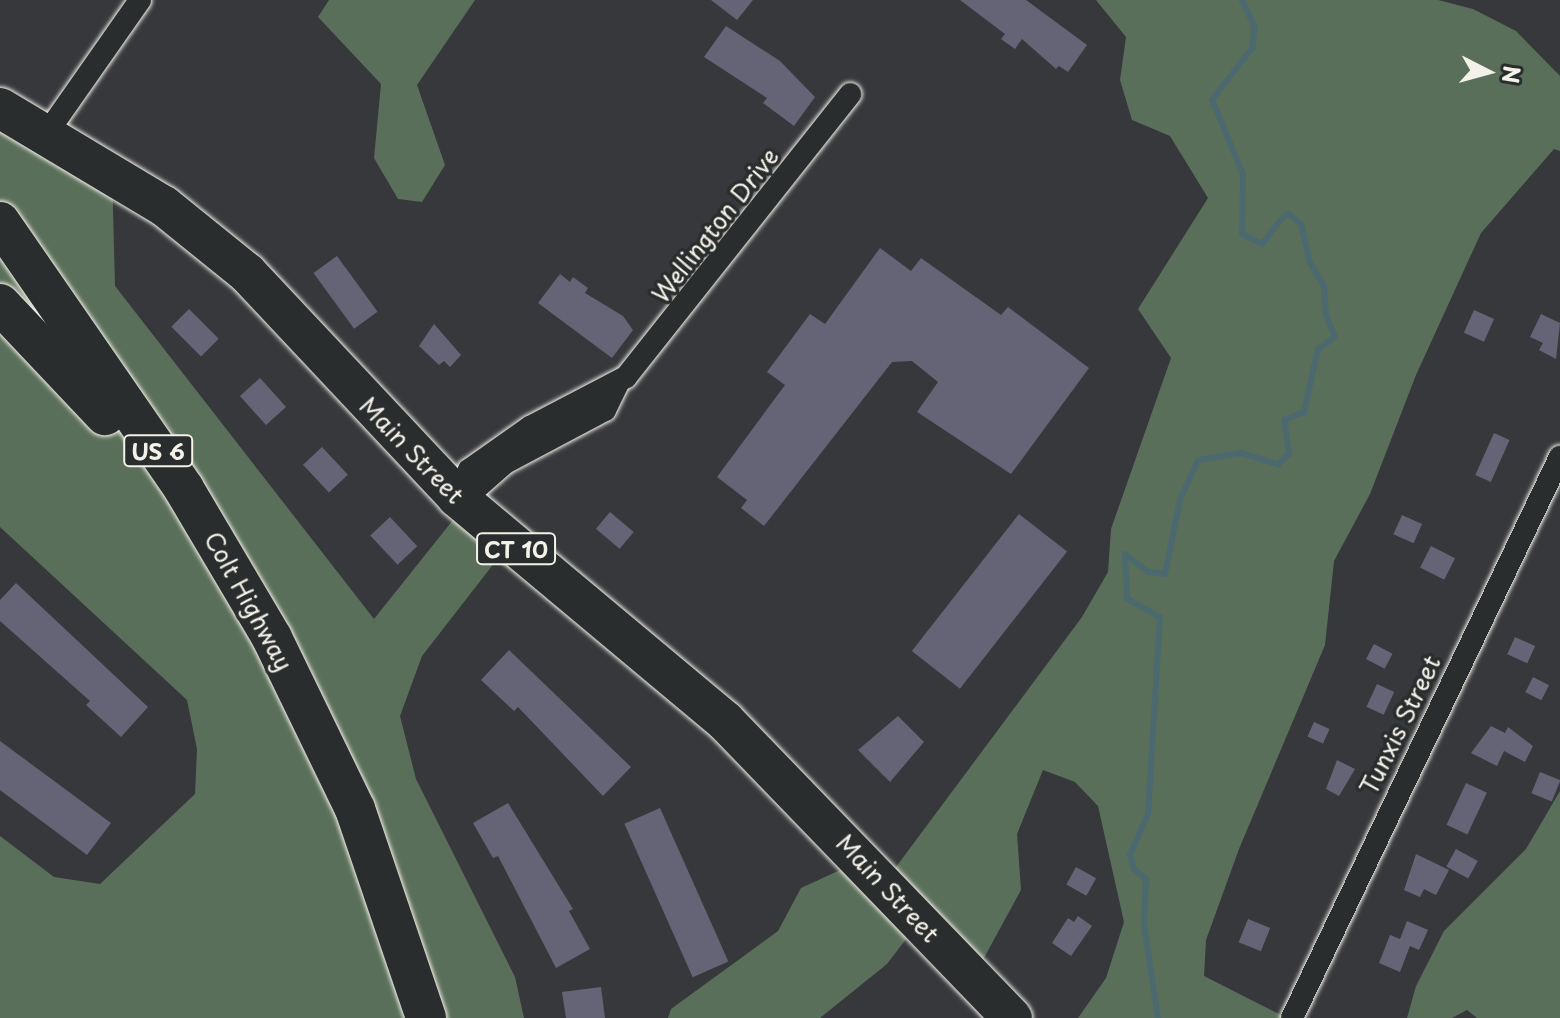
<!DOCTYPE html>
<html>
<head>
<meta charset="utf-8">
<style>
	body { margin:0 }
	#map { position:relative; width:1560px; height:1018px; overflow:hidden; background:#36383c; font-family:"Playpen Sans",sans-serif }
	div>[style] { position:absolute }
	.green>* { inset:0; background:#5a6f5a }
	.stream>* { height:6px; margin:-3px; padding:0 3px; transform-origin:3px; border-radius:3px; background:#4c696f }
	.building>* { inset:0; background:#656476; transform-origin:0 0 }
	.roads { filter:drop-shadow(0 0 2px #f4f1e8) drop-shadow(0 0 2px #f4f1e8) }
	.street>* { height:22px; margin:-11px; padding:0 11px; transform-origin:11px; border-radius:11px; background:#2a2d2e }
	.highway>* { height:40px; margin:-20px; padding:0 20px; transform-origin:20px; border-radius:20px; background:#2a2d2e }
	span { translate:-50% -50%; white-space:nowrap; text-align:center; line-height:1.15; -webkit-text-stroke:7px #2a2d2e; paint-order:stroke }
	.shield-label span { padding:2px 6px; background:#2a2d2e; border:2px solid; border-radius:6px; -webkit-text-stroke-width:0 }
	.shield-label { font-size:22px; color:#f4f1e8; font-weight:700 }
	.street-label { font-size:24px; color:#f4f1e8 }
	.north { position:absolute; left:1448px; top:32px; width:80px; height:80px; -webkit-text-stroke:6px #2a2d2e; paint-order:stroke; rotate:96deg; font-size:22px; font-weight:700; line-height:32px; text-align:center; color:#f4f1e8 }
	.north::after { content:''; display:block; margin:auto; width:28px; height:36px; background:#f4f1e8; clip-path:polygon(50% 0,100% 100%,50% 72%,0 100%) }
</style>
</head>
<body>
<div id="map">
	<div class="green">
		<div style="clip-path:polygon(329px 0,475px 0,417px 85px,445px 165px,422px 202px,398px 199px,374px 158px,381px 84px,318px 17px)"></div>
		<div style="clip-path:polygon(1096px 0,1438px 0,1473px 9px,1516px 31px,1560px 76px,1560px 151px,1554px 149px,1481px 233px,1416px 375px,1370px 494px,1334px 561px,1325px 645px,1239px 849px,1206px 940px,1204px 976px,1287px 1018px,1078px 1018px,1106px 978px,1124px 922px,1098px 806px,1075px 782px,1043px 770px,1017px 834px,1021px 890px,973px 978px,919px 922px,887px 964px,820px 1018px,668px 1018px,671px 1009px,778px 931px,801px 888px,862px 860px,893px 871px,1082px 617px,1108px 572px,1111px 529px,1171px 358px,1138px 309px,1208px 198px,1170px 136px,1132px 120px,1120px 80px,1126px 37px)"></div>
		<div style="clip-path:polygon(0 108px,112px 172px,115px 286px,374px 619px,465px 505px,509px 544px,422px 656px,400px 716px,416px 779px,515px 977px,524px 1018px,0 1018px,0 836px,54px 877px,100px 884px,195px 794px,197px 749px,187px 700px,0 527px)"></div>
		<div style="clip-path:polygon(1560px 791px,1560px 1018px,1477px 1018px,1467px 1010px,1452px 1018px,1407px 1018px,1416px 986px,1444px 931px,1526px 849px)"></div>
	</div>
	<div class="stream">
		<div style="left:1158px;top:1018px;width:94px;rotate:-98.6deg"></div>
		<div style="left:1144px;top:925px;width:46px;rotate:-87.5deg"></div>
		<div style="left:1146px;top:879px;width:16px;rotate:-140deg"></div>
		<div style="left:1134px;top:869px;width:15px;rotate:-106deg"></div>
		<div style="left:1130px;top:855px;width:45px;rotate:-66.3deg"></div>
		<div style="left:1148px;top:814px;width:197px;rotate:-86.5deg"></div>
		<div style="left:1160px;top:617px;width:38px;rotate:-151deg"></div>
		<div style="left:1127px;top:599px;width:45px;rotate:-92.5deg"></div>
		<div style="left:1125px;top:554px;width:29px;rotate:38deg"></div>
		<div style="left:1148px;top:572px;width:17px;rotate:7deg"></div>
		<div style="left:1165px;top:574px;width:76px;rotate:-78.5deg"></div>
		<div style="left:1180px;top:500px;width:44px;rotate:-65.8deg"></div>
		<div style="left:1198px;top:460px;width:44px;rotate:-9.2deg"></div>
		<div style="left:1241px;top:453px;width:39px;rotate:17deg"></div>
		<div style="left:1278px;top:464px;width:15px;rotate:-42deg"></div>
		<div style="left:1289px;top:454px;width:34px;rotate:-98deg"></div>
		<div style="left:1284px;top:420px;width:22px;rotate:-22deg"></div>
		<div style="left:1304px;top:412px;width:65px;rotate:-77.5deg"></div>
		<div style="left:1318px;top:349px;width:21px;rotate:-35deg"></div>
		<div style="left:1335px;top:337px;width:24px;rotate:-112deg"></div>
		<div style="left:1326px;top:315px;width:29px;rotate:-94deg"></div>
		<div style="left:1324px;top:286px;width:27px;rotate:-121deg"></div>
		<div style="left:1310px;top:263px;width:40px;rotate:-103deg"></div>
		<div style="left:1301px;top:224px;width:16px;rotate:-140deg"></div>
		<div style="left:1289px;top:214px;width:5px;rotate:158deg"></div>
		<div style="left:1284px;top:216px;width:36px;rotate:128deg"></div>
		<div style="left:1262px;top:244px;width:22px;rotate:-153deg"></div>
		<div style="left:1242px;top:234px;width:60px;rotate:-89deg"></div>
		<div style="left:1243px;top:174px;width:80px;rotate:-112.7deg"></div>
		<div style="left:1212px;top:100px;width:67px;rotate:-52.3deg"></div>
		<div style="left:1253px;top:47px;width:22px;rotate:-87deg"></div>
		<div style="left:1254px;top:25px;width:28px;rotate:-116deg"></div>
	</div>
	<div class="building">
		<div style="clip-path:polygon(711px 0,753px 0,737px 20px)"></div>
		<div style="clip-path:polygon(960px 0,1026px 0,1087px 45px,1068px 72px,1059px 66px,1056px 69px,1022px 39px,1015px 49px,1001px 39px,1005px 34px)"></div>
		<div style="clip-path:polygon(726px 26px,780px 61px,815px 97px,794px 126px,763px 103px,767px 98px,704px 57px)"></div>
		<div style="clip-path:polygon(880px 248px,911px 271px,921px 258px,1001px 315px,1008px 307px,1089px 368px,1011px 474px,917px 412px,938px 382px,912px 361px,892px 362px,764px 526px,741px 508px,747px 500px,717px 477px,785px 385px,767px 372px,810px 314px,825px 324px)"></div>
		<div style="left:337px;top:256px;width:69px;height:29px;rotate:54deg"></div>
		<div style="clip-path:polygon(560px 274px,570px 282px,573px 277px,588px 288px,585px 293px,623px 316px,633px 330px,612px 358px,538px 303px)"></div>
		<div style="left:189px;top:309px;width:42px;height:25px;rotate:45deg"></div>
		<div style="left:1474px;top:310px;width:22px;height:25px;rotate:24deg"></div>
		<div style="clip-path:polygon(1541px 314px,1560px 323px,1556px 359px,1539px 350px,1543px 343px,1530px 337px)"></div>
		<div style="clip-path:polygon(434px 324px,461px 355px,450px 367px,444px 361px,439px 365px,419px 346px)"></div>
		<div style="left:260px;top:378px;width:39px;height:27px;rotate:48deg"></div>
		<div style="left:1494px;top:433px;width:17px;height:46px;rotate:24deg"></div>
		<div style="left:322px;top:447px;width:38px;height:26px;rotate:47deg"></div>
		<div style="left:610px;top:512px;width:31px;height:22px;rotate:40deg"></div>
		<div style="left:1019px;top:514px;width:61px;height:174px;rotate:38deg"></div>
		<div style="left:1402px;top:515px;width:22px;height:21px;rotate:24deg"></div>
		<div style="left:390px;top:517px;width:40px;height:27px;rotate:47deg"></div>
		<div style="left:1431px;top:546px;width:27px;height:24px;rotate:27deg"></div>
		<div style="clip-path:polygon(16px 583px,148px 707px,121px 737px,86px 705px,90px 701px,0 621px,0 600px)"></div>
		<div style="left:1515px;top:637px;width:22px;height:19px;rotate:24deg"></div>
		<div style="left:1374px;top:644px;width:21px;height:17px;rotate:28deg"></div>
		<div style="clip-path:polygon(509px 650px,631px 767px,603px 796px,518px 707px,514px 711px,481px 680px)"></div>
		<div style="left:1533px;top:677px;width:18px;height:17px;rotate:27deg"></div>
		<div style="left:1377px;top:684px;width:19px;height:25px;rotate:25deg"></div>
		<div style="clip-path:polygon(898px 716px,924px 742px,890px 782px,858px 750px)"></div>
		<div style="left:1314px;top:722px;width:17px;height:16px;rotate:24deg"></div>
		<div style="clip-path:polygon(1491px 726px,1505px 733px,1508px 727px,1533px 746px,1525px 762px,1504px 751px,1497px 766px,1471px 753px)"></div>
		<div style="clip-path:polygon(0 741px,111px 823px,87px 855px,0 790px)"></div>
		<div style="clip-path:polygon(1337px 760px,1355px 769px,1339px 796px,1326px 789px)"></div>
		<div style="left:1540px;top:772px;width:22px;height:23px;rotate:22deg"></div>
		<div style="left:1466px;top:783px;width:23px;height:46px;rotate:25deg"></div>
		<div style="clip-path:polygon(508px 803px,573px 909px,569px 911px,590px 949px,556px 968px,498px 856px,493px 858px,473px 823px)"></div>
		<div style="left:660px;top:808px;width:168px;height:39px;rotate:66deg"></div>
		<div style="left:1456px;top:849px;width:25px;height:20px;rotate:29deg"></div>
		<div style="clip-path:polygon(1416px 854px,1449px 870px,1436px 895px,1424px 889px,1420px 897px,1404px 890px)"></div>
		<div style="left:1076px;top:867px;width:23px;height:20px;rotate:29deg"></div>
		<div style="clip-path:polygon(1078px 916px,1092px 926px,1071px 956px,1052px 943px,1068px 918px,1074px 922px)"></div>
		<div style="left:1248px;top:919px;width:24px;height:25px;rotate:22deg"></div>
		<div style="clip-path:polygon(1407px 921px,1428px 930px,1419px 950px,1410px 946px,1400px 972px,1379px 963px,1390px 935px,1400px 939px)"></div>
		<div style="clip-path:polygon(601px 987px,605px 1018px,566px 1018px,562px 992px)"></div>
	</div>
	<div class="roads">
		<div class="street">
			<div style="left:47px;top:133px;width:162px;rotate:-55deg"></div>
			<div style="left:457px;top:497px;width:30px;rotate:-66deg"></div>
			<div style="left:469px;top:470px;width:75px;rotate:-35.2deg"></div>
			<div style="left:530px;top:427px;width:108px;rotate:-27.5deg"></div>
			<div style="left:626px;top:377px;width:361px;rotate:-51.6deg"></div>
			<div style="left:457px;top:497px;width:15px;rotate:-16deg"></div>
			<div style="left:471px;top:493px;width:45px;rotate:-41.4deg"></div>
			<div style="left:505px;top:463px;width:113px;rotate:-27.9deg"></div>
			<div style="left:605px;top:410px;width:28px;rotate:-64deg"></div>
			<div style="left:1292px;top:1018px;width:622px;rotate:-64.47deg"></div>
		</div>
		<div class="highway">
			<div style="left:0;top:108px;width:191px;rotate:30.9deg"></div>
			<div style="left:164px;top:206px;width:107px;rotate:38.9deg"></div>
			<div style="left:247px;top:273px;width:307px;rotate:46.8deg"></div>
			<div style="left:457px;top:497px;width:349px;rotate:39.9deg"></div>
			<div style="left:725px;top:721px;width:413px;rotate:46deg"></div>
			<div style="left:0;top:222px;width:324px;rotate:55.4deg"></div>
			<div style="left:184px;top:489px;width:173px;rotate:59.4deg"></div>
			<div style="left:272px;top:638px;width:190px;rotate:64.1deg"></div>
			<div style="left:355px;top:809px;width:221px;rotate:71.2deg"></div>
			<div style="left:0;top:304px;width:153px;rotate:46.6deg"></div>
		</div>
	</div>
	<div class="shield-label">
		<span style="left:158px;top:451px">US 6</span>
		<span style="left:516px;top:549px">CT 10</span>
	</div>
	<div class="street-label">
		<span style="left:715px;top:225px;rotate:-52deg">Wellington Drive</span>
		<span style="left:412px;top:450px;rotate:46deg">Main Street</span>
		<span style="left:249px;top:601px;rotate:61deg">Colt Highway</span>
		<span style="left:1400px;top:725px;rotate:-64deg">Tunxis Street</span>
		<span style="left:888px;top:888px;rotate:47deg">Main Street</span>
	</div>
	<div class="north">N</div>
</div>
</body>
</html>
